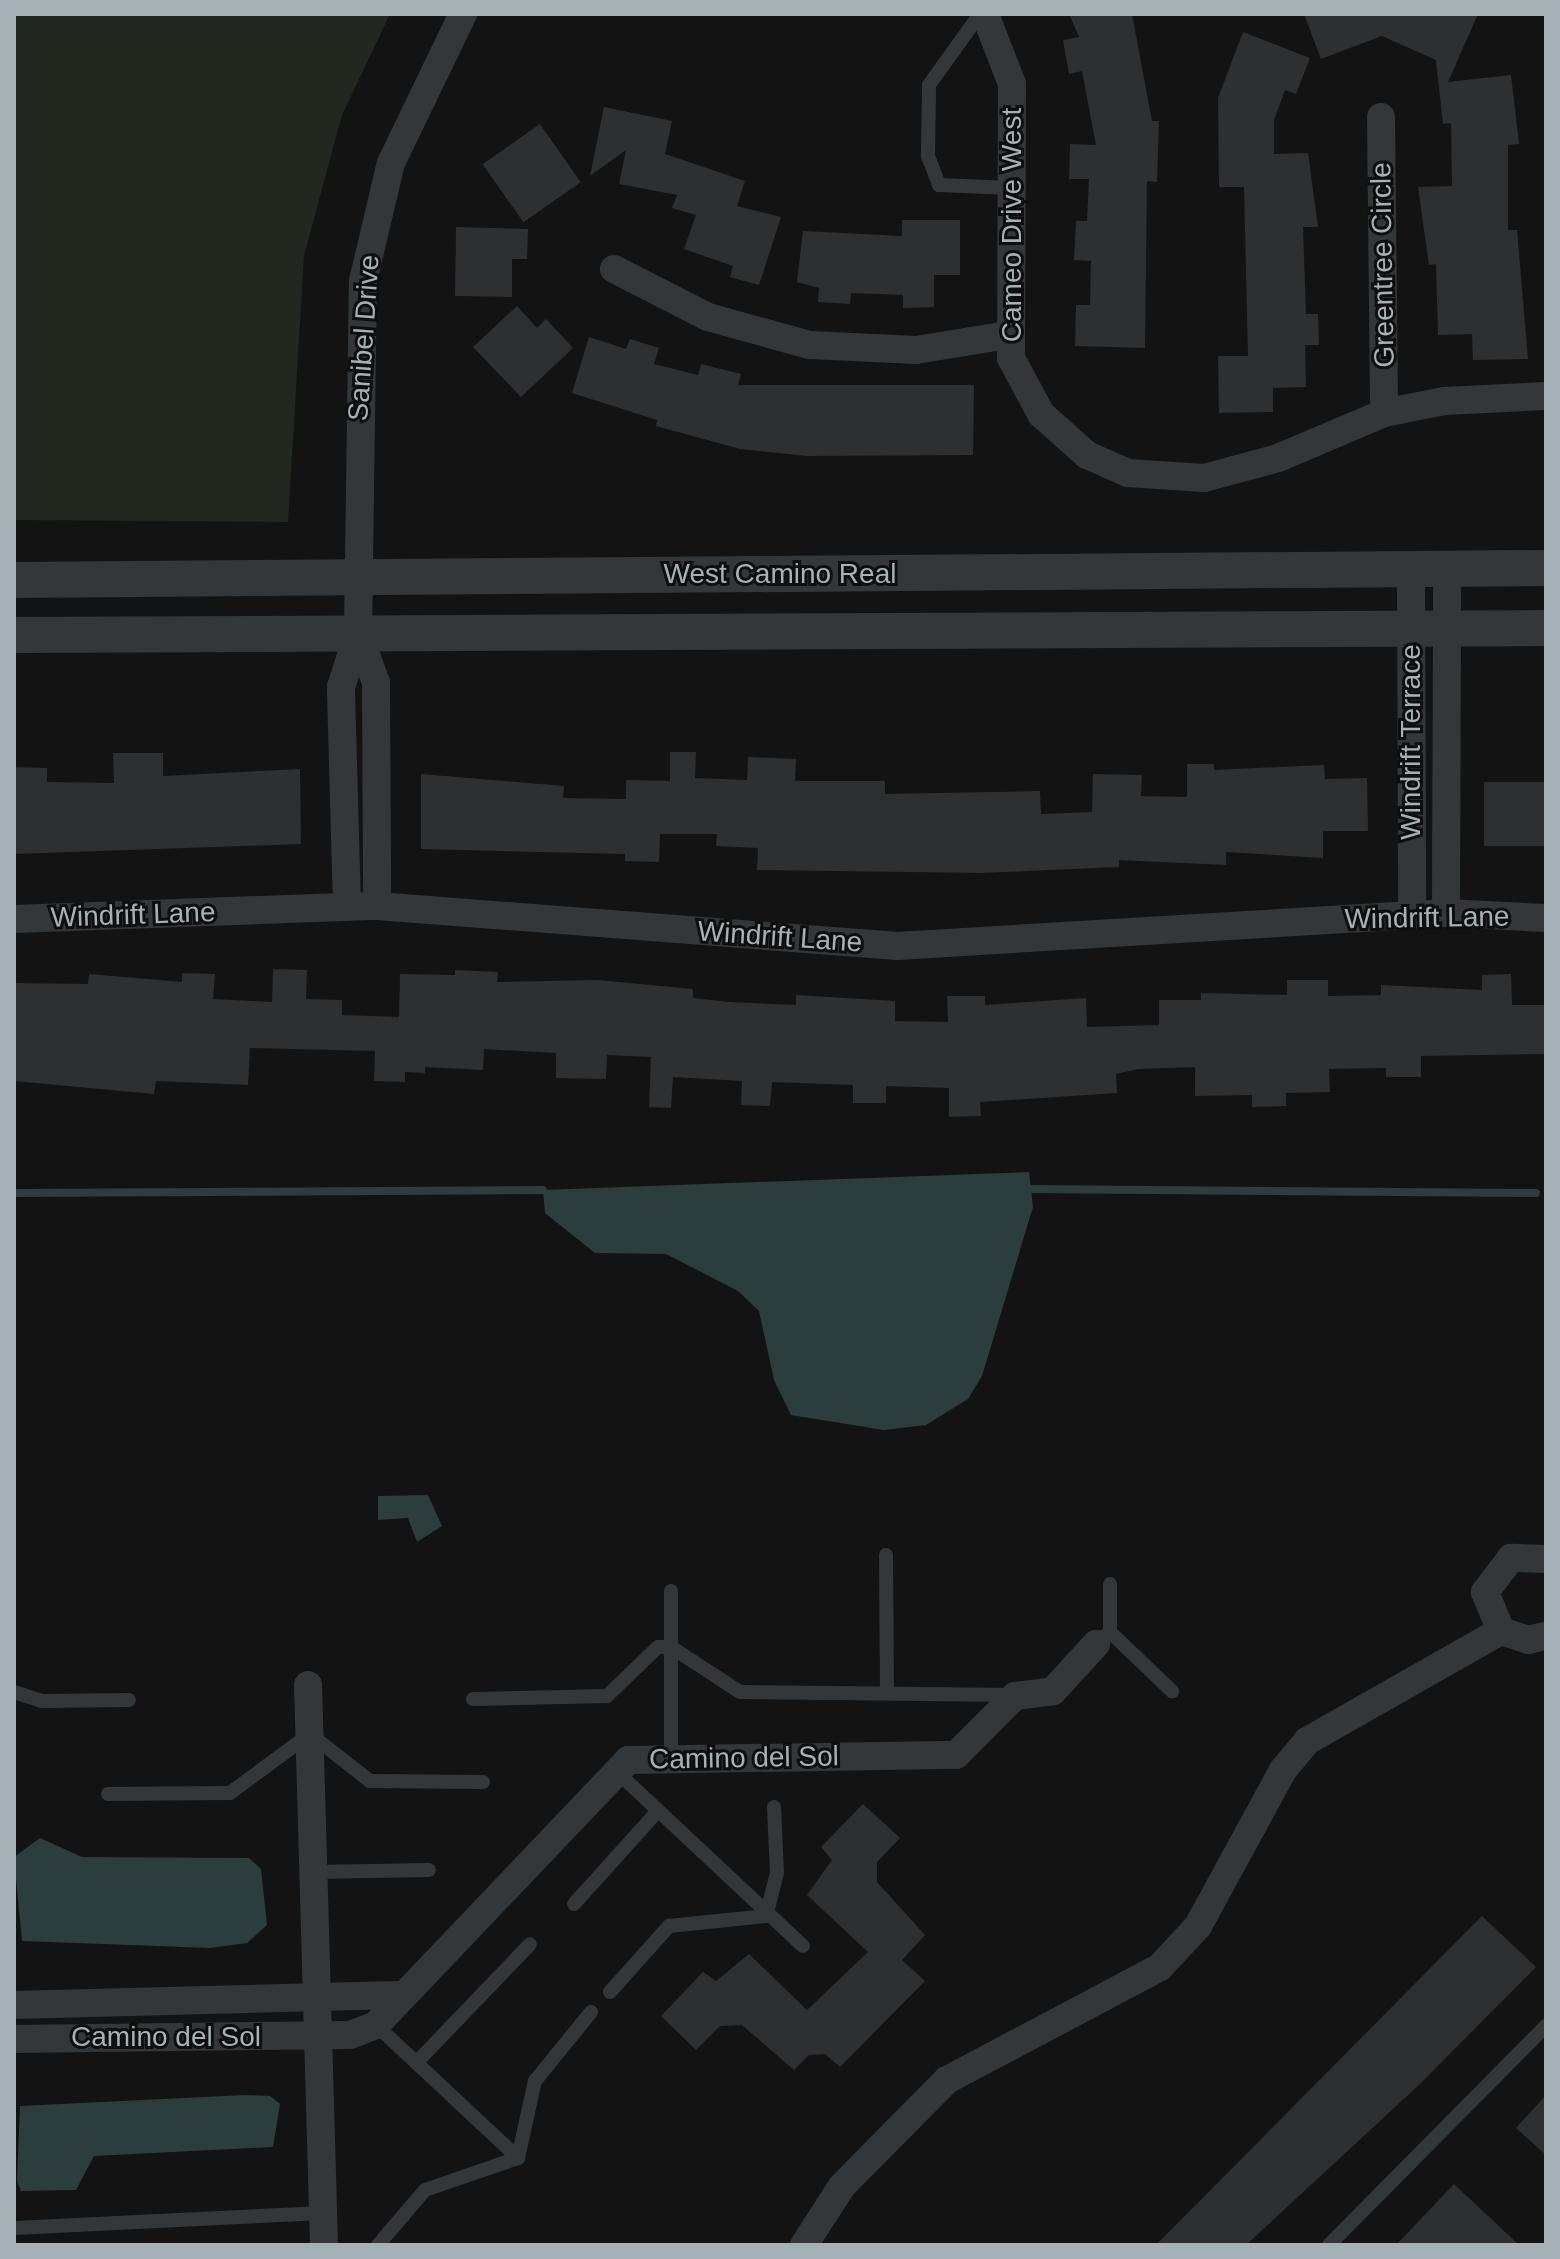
<!DOCTYPE html>
<html>
<head>
<meta charset="utf-8">
<style>
	body { margin:0 }
	#map { position:relative; width:1560px; height:2259px; overflow:hidden; background:#131314; font-family:Arial,sans-serif }
	div>[style] { position:absolute }
	.green>* { inset:0; background:#22271f }
	.water>* { inset:0; background:#2c3d3d }
	.stream>* { height:8px; margin:-4px; padding:0 4px; transform-origin:4px; border-radius:4px; background:#2c3d3d }
	.building>* { inset:0; background:#2e2f30; transform-origin:0 0 }
	.service>* { height:14px; margin:-7px; padding:0 7px; transform-origin:7px; border-radius:7px; background:#343739 }
	.minor>* { height:28px; margin:-14px; padding:0 14px; transform-origin:14px; border-radius:14px; background:#343739 }
	.tertiary>* { height:36px; margin:-18px; padding:0 18px; transform-origin:18px; border-radius:18px; background:#343739 }
	span { translate:-50% -50%; white-space:nowrap; text-align:center; line-height:1.15; -webkit-text-stroke:6px #0e0e0f; paint-order:stroke }
	.street-label { font-size:28px; color:#a5b1b5 }
	.frame { position:absolute; inset:0; border:16px solid #a5b1b5; pointer-events:none }
</style>
</head>
<body>
<div id="map">
	<div class="green">
		<div style="clip-path:polygon(14px 14px,390px 14px,342px 115px,304px 256px,288px 522px,14px 520px)"></div>
	</div>
	<div class="water">
		<div style="clip-path:polygon(1029px 1172px,1033px 1207px,982px 1376px,968px 1399px,926px 1425px,884px 1430px,791px 1415px,774px 1380px,759px 1311px,738px 1291px,666px 1254px,595px 1253px,545px 1213px,543px 1190px)"></div>
		<div style="clip-path:polygon(428px 1495px,442px 1526px,417px 1542px,408px 1518px,378px 1520px,378px 1496px)"></div>
		<div style="clip-path:polygon(40px 1838px,82px 1857px,249px 1858px,261px 1869px,267px 1925px,247px 1943px,210px 1948px,22px 1941px,14px 1857px)"></div>
		<div style="clip-path:polygon(245px 2095px,270px 2096px,280px 2104px,273px 2147px,94px 2156px,76px 2190px,21px 2191px,17px 2181px,20px 2106px)"></div>
	</div>
	<div class="stream">
		<div style="left:1031px;top:1189px;width:505px;rotate:0.45deg"></div>
		<div style="left:14px;top:1193px;width:529px;rotate:-0.32deg"></div>
	</div>
	<div class="building">
		<div style="clip-path:polygon(1069px 14px,1132px 14px,1152px 121px,1159px 121px,1157px 182px,1147px 181px,1145px 348px,1075px 346px,1076px 305px,1090px 305px,1091px 261px,1074px 260px,1076px 221px,1087px 221px,1089px 179px,1069px 179px,1070px 144px,1096px 145px,1082px 71px,1069px 74px,1063px 40px,1079px 37px)"></div>
		<div style="clip-path:polygon(1304px 14px,1478px 14px,1448px 82px,1511px 75px,1519px 144px,1508px 145px,1508px 230px,1517px 230px,1528px 359px,1473px 360px,1472px 334px,1438px 335px,1436px 264px,1429px 265px,1418px 187px,1452px 186px,1451px 123px,1443px 124px,1436px 60px,1382px 36px,1321px 59px)"></div>
		<div style="clip-path:polygon(1243px 32px,1310px 58px,1296px 94px,1285px 90px,1274px 120px,1274px 154px,1308px 153px,1318px 227px,1303px 227px,1306px 314px,1318px 314px,1319px 345px,1305px 345px,1306px 387px,1273px 388px,1273px 412px,1219px 413px,1218px 356px,1248px 356px,1244px 187px,1219px 187px,1218px 98px)"></div>
		<div style="clip-path:polygon(604px 107px,672px 121px,665px 154px,745px 181px,737px 206px,781px 217px,759px 285px,730px 277px,733px 266px,684px 249px,696px 215px,672px 208px,677px 195px,619px 184px,626px 150px,590px 176px)"></div>
		<div style="left:540px;top:124px;width:71px;height:70px;rotate:55deg"></div>
		<div style="clip-path:polygon(902px 220px,960px 220px,960px 275px,934px 275px,934px 307px,903px 308px,903px 295px,851px 293px,850px 304px,818px 302px,819px 288px,797px 282px,803px 231px,902px 236px)"></div>
		<div style="clip-path:polygon(456px 227px,528px 229px,527px 259px,512px 259px,512px 297px,455px 296px)"></div>
		<div style="clip-path:polygon(517px 306px,537px 328px,546px 319px,573px 348px,521px 397px,473px 347px)"></div>
		<div style="clip-path:polygon(589px 337px,626px 349px,630px 339px,659px 348px,654px 364px,698px 375px,701px 364px,741px 374px,738px 385px,974px 385px,973px 455px,807px 456px,740px 449px,656px 426px,657px 420px,572px 393px)"></div>
		<div style="clip-path:polygon(670px 752px,696px 752px,695px 778px,747px 780px,748px 757px,796px 759px,795px 781px,885px 781px,885px 794px,1040px 791px,1041px 814px,1092px 812px,1093px 774px,1142px 775px,1141px 796px,1187px 797px,1187px 764px,1214px 764px,1214px 770px,1324px 765px,1325px 779px,1367px 778px,1368px 831px,1323px 831px,1323px 858px,1226px 852px,1226px 865px,1119px 860px,1119px 867px,981px 873px,757px 870px,758px 848px,716px 846px,717px 834px,660px 834px,659px 862px,625px 861px,625px 854px,421px 849px,421px 774px,564px 786px,563px 798px,626px 799px,626px 780px,670px 781px)"></div>
		<div style="clip-path:polygon(113px 753px,163px 753px,163px 776px,300px 769px,301px 844px,14px 854px,14px 767px,47px 768px,47px 782px,114px 783px)"></div>
		<div style="left:1546px;top:782px;width:64px;height:62px;rotate:90deg"></div>
		<div style="clip-path:polygon(273px 969px,307px 970px,306px 999px,342px 1000px,342px 1015px,399px 1017px,400px 974px,455px 975px,455px 970px,498px 972px,497px 982px,597px 980px,693px 989px,693px 998px,729px 1002px,796px 1005px,796px 995px,895px 1001px,895px 1021px,948px 1022px,947px 996px,985px 996px,985px 1005px,1086px 998px,1087px 1027px,1159px 1025px,1159px 1000px,1201px 1000px,1201px 993px,1287px 995px,1287px 980px,1328px 980px,1328px 996px,1381px 995px,1381px 985px,1482px 990px,1482px 975px,1511px 974px,1512px 1005px,1546px 1005px,1546px 1054px,1421px 1056px,1421px 1077px,1386px 1077px,1386px 1068px,1329px 1069px,1330px 1092px,1286px 1093px,1286px 1106px,1252px 1107px,1252px 1095px,1195px 1096px,1195px 1067px,1138px 1069px,1116px 1074px,1117px 1093px,980px 1102px,981px 1116px,949px 1117px,949px 1088px,886px 1086px,886px 1103px,853px 1103px,853px 1085px,772px 1082px,770px 1106px,741px 1105px,742px 1081px,673px 1077px,671px 1108px,649px 1107px,651px 1057px,607px 1055px,606px 1079px,556px 1078px,556px 1053px,484px 1049px,483px 1070px,425px 1067px,425px 1073px,405px 1072px,405px 1082px,374px 1081px,375px 1051px,250px 1048px,248px 1085px,156px 1081px,154px 1094px,14px 1081px,14px 983px,88px 984px,89px 974px,182px 982px,182px 973px,215px 974px,213px 999px,272px 1002px)"></div>
		<div style="clip-path:polygon(863px 1804px,900px 1838px,877px 1862px,877px 1882px,925px 1935px,902px 1960px,925px 1981px,840px 2067px,825px 2054px,809px 2055px,794px 2070px,742px 2025px,720px 2026px,696px 2050px,661px 2016px,703px 1972px,716px 1981px,749px 1954px,807px 2010px,868px 1952px,807px 1895px,832px 1860px,821px 1847px)"></div>
		<div style="clip-path:polygon(1482px 1916px,1536px 1967px,1420px 2084px,1246px 2245px,1156px 2245px)"></div>
		<div style="clip-path:polygon(1546px 2095px,1546px 2155px,1516px 2128px)"></div>
		<div style="clip-path:polygon(1454px 2184px,1519px 2245px,1396px 2245px)"></div>
	</div>
	<div class="service">
		<div style="left:980px;top:14px;width:87px;rotate:125.7deg"></div>
		<div style="left:929px;top:85px;width:71px;rotate:90.8deg"></div>
		<div style="left:928px;top:156px;width:31px;rotate:69deg"></div>
		<div style="left:939px;top:185px;width:73px;rotate:2.4deg"></div>
		<div style="left:886px;top:1555px;width:135px;rotate:89.6deg"></div>
		<div style="left:671px;top:1591px;width:56px;rotate:90deg"></div>
		<div style="left:671px;top:1647px;width:82px;rotate:33.1deg"></div>
		<div style="left:740px;top:1692px;width:275px;rotate:0.6deg"></div>
		<div style="left:1110px;top:1632px;width:48px;rotate:-90deg"></div>
		<div style="left:1096px;top:1644px;width:18px;rotate:-41deg"></div>
		<div style="left:1110px;top:1632px;width:86px;rotate:43.6deg"></div>
		<div style="left:14px;top:1692px;width:28px;rotate:18deg"></div>
		<div style="left:41px;top:1701px;width:88px;rotate:-0.7deg"></div>
		<div style="left:473px;top:1699px;width:134px;rotate:-1.3deg"></div>
		<div style="left:607px;top:1696px;width:71px;rotate:-43.9deg"></div>
		<div style="left:658px;top:1647px;width:13px"></div>
		<div style="left:671px;top:1647px;width:112px;rotate:90deg"></div>
		<div style="left:616px;top:1771px;width:256px;rotate:43.1deg"></div>
		<div style="left:108px;top:1794px;width:122px;rotate:-0.5deg"></div>
		<div style="left:230px;top:1793px;width:99px;rotate:-36.4deg"></div>
		<div style="left:310px;top:1734px;width:76px;rotate:38.1deg"></div>
		<div style="left:370px;top:1781px;width:113px;rotate:0.5deg"></div>
		<div style="left:313px;top:1872px;width:116px;rotate:-1deg"></div>
		<div style="left:574px;top:1904px;width:122px;rotate:-48deg"></div>
		<div style="left:610px;top:1992px;width:89px;rotate:-48.2deg"></div>
		<div style="left:669px;top:1926px;width:98px;rotate:-5.9deg"></div>
		<div style="left:766px;top:1916px;width:44px;rotate:-75.7deg"></div>
		<div style="left:777px;top:1873px;width:66px;rotate:-92.6deg"></div>
		<div style="left:376px;top:2025px;width:195px;rotate:43.1deg"></div>
		<div style="left:417px;top:2062px;width:163px;rotate:-46.2deg"></div>
		<div style="left:14px;top:2228px;width:309px;rotate:-2.8deg"></div>
		<div style="left:378px;top:2245px;width:72px;rotate:-49.5deg"></div>
		<div style="left:425px;top:2190px;width:98px;rotate:-19deg"></div>
		<div style="left:518px;top:2158px;width:79px;rotate:-77.6deg"></div>
		<div style="left:535px;top:2081px;width:89px;rotate:-50.9deg"></div>
		<div style="left:1329px;top:2245px;width:308px;rotate:-45.3deg"></div>
	</div>
	<div class="minor">
		<div style="left:985px;top:14px;width:75px;rotate:68.9deg"></div>
		<div style="left:1012px;top:84px;width:274px;rotate:90.2deg"></div>
		<div style="left:1011px;top:358px;width:64px;rotate:61.8deg"></div>
		<div style="left:1041px;top:414px;width:62px;rotate:41.7deg"></div>
		<div style="left:1087px;top:455px;width:45px;rotate:23.7deg"></div>
		<div style="left:1128px;top:473px;width:76px;rotate:3.8deg"></div>
		<div style="left:1204px;top:478px;width:77px;rotate:-15.1deg"></div>
		<div style="left:1278px;top:458px;width:115px;rotate:-23deg"></div>
		<div style="left:1384px;top:413px;width:61px;rotate:-11.3deg"></div>
		<div style="left:1444px;top:401px;width:102px;rotate:-2.8deg"></div>
		<div style="left:1381px;top:117px;width:296px;rotate:89.4deg"></div>
		<div style="left:614px;top:269px;width:106px;rotate:27.1deg"></div>
		<div style="left:708px;top:317px;width:106px;rotate:15.4deg"></div>
		<div style="left:810px;top:345px;width:106px;rotate:2.7deg"></div>
		<div style="left:916px;top:350px;width:93px;rotate:-9.3deg"></div>
		<div style="left:1411px;top:570px;width:345px;rotate:89.8deg"></div>
		<div style="left:358px;top:633px;width:53px;rotate:70.2deg"></div>
		<div style="left:376px;top:683px;width:223px;rotate:89.7deg"></div>
		<div style="left:347px;top:907px;width:220px;rotate:-91.6deg"></div>
		<div style="left:341px;top:687px;width:57px;rotate:-72.5deg"></div>
		<div style="left:358px;top:633px;width:352px;rotate:-89.2deg"></div>
		<div style="left:363px;top:281px;width:121px;rotate:-76.7deg"></div>
		<div style="left:391px;top:163px;width:165px;rotate:-64.2deg"></div>
		<div style="left:1446px;top:913px;width:344px;rotate:-89.8deg"></div>
		<div style="left:14px;top:919px;width:363px;rotate:-2.1deg"></div>
		<div style="left:377px;top:906px;width:522px;rotate:4.4deg"></div>
		<div style="left:897px;top:946px;width:550px;rotate:-3.44deg"></div>
		<div style="left:1446px;top:913px;width:100px;rotate:2.9deg"></div>
		<div style="left:1546px;top:1559px;width:35px;rotate:-178deg"></div>
		<div style="left:1511px;top:1558px;width:43px;rotate:127.4deg"></div>
		<div style="left:1485px;top:1592px;width:42px;rotate:67.7deg"></div>
		<div style="left:1501px;top:1631px;width:28px;rotate:18deg"></div>
		<div style="left:1528px;top:1640px;width:18px;rotate:-13deg"></div>
		<div style="left:308px;top:1685px;width:560px;rotate:88.36deg"></div>
		<div style="left:14px;top:2005px;width:383px;rotate:-1.5deg"></div>
		<div style="left:14px;top:2039px;width:336px;rotate:-0.7deg"></div>
		<div style="left:350px;top:2035px;width:28px;rotate:-21deg"></div>
		<div style="left:376px;top:2025px;width:366px;rotate:-46.4deg"></div>
		<div style="left:628px;top:1760px;width:328px;rotate:-0.9deg"></div>
		<div style="left:956px;top:1755px;width:83px;rotate:-45deg"></div>
		<div style="left:1015px;top:1696px;width:38px;rotate:-7deg"></div>
		<div style="left:1053px;top:1691px;width:64px;rotate:-47.5deg"></div>
		<div style="left:804px;top:2245px;width:70px;rotate:-57.2deg"></div>
		<div style="left:842px;top:2186px;width:149px;rotate:-45.3deg"></div>
		<div style="left:947px;top:2080px;width:241px;rotate:-27.9deg"></div>
		<div style="left:1160px;top:1967px;width:56px;rotate:-47.2deg"></div>
		<div style="left:1198px;top:1926px;width:178px;rotate:-61.4deg"></div>
		<div style="left:1283px;top:1770px;width:38px;rotate:-50deg"></div>
		<div style="left:1307px;top:1741px;width:223px;rotate:-29.6deg"></div>
	</div>
	<div class="tertiary">
		<div style="left:14px;top:580px;width:1532px;rotate:-0.45deg"></div>
		<div style="left:14px;top:635px;width:1532px;rotate:-0.26deg"></div>
	</div>
	<div class="street-label">
		<span style="left:1012px;top:225px;rotate:-90deg">Cameo Drive West</span>
		<span style="left:1383px;top:265px;rotate:-91deg">Greentree Circle</span>
		<span style="left:364px;top:338px;rotate:-86deg">Sanibel Drive</span>
		<span style="left:780px;top:574px">West Camino Real</span>
		<span style="left:1411px;top:742px;rotate:-90deg">Windrift Terrace</span>
		<span style="left:133px;top:915px;rotate:-2deg">Windrift Lane</span>
		<span style="left:1427px;top:918px;rotate:-1deg">Windrift Lane</span>
		<span style="left:780px;top:937px;rotate:4deg">Windrift Lane</span>
		<span style="left:744px;top:1758px;rotate:-1deg">Camino del Sol</span>
		<span style="left:166px;top:2037px">Camino del Sol</span>
	</div>
	<div class="frame"></div>
</div>
</body>
</html>
